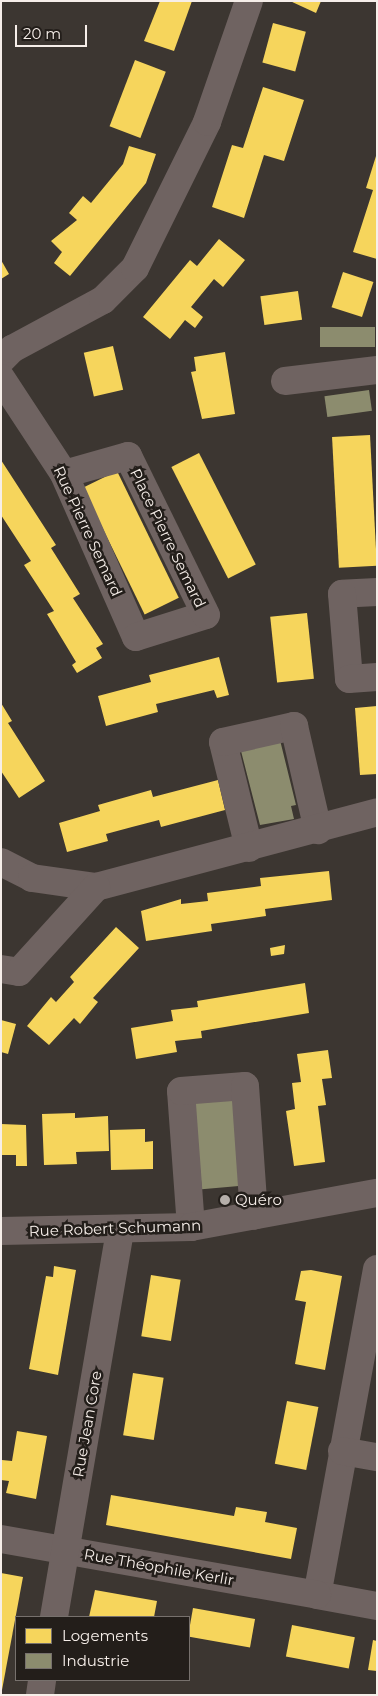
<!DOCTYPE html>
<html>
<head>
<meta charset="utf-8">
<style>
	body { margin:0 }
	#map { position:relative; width:378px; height:1696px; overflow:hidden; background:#3c3631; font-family:Montserrat,sans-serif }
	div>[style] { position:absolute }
	.homes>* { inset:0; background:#f6d55c; transform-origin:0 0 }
	.industry>* { inset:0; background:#8c8c6e; transform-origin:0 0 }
	.minor>* { height:28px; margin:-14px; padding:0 14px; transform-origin:14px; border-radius:14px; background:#6f6361 }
	.dots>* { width:14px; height:14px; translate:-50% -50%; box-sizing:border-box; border:2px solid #231e1a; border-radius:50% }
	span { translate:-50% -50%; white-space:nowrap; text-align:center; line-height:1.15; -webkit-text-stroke:5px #231e1a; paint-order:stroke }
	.street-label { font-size:15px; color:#f6eee9 }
	.poi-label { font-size:15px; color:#f6eee9 }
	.left { translate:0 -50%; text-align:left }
	.frame { position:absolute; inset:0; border:2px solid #f6eee9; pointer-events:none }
	.legend { position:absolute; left:15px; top:1616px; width:175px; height:65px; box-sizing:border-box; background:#231e1a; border:1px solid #77716d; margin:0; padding:6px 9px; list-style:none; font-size:15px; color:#f6eee9 }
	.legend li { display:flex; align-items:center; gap:10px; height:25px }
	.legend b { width:25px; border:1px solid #77716d }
	.scale { position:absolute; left:15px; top:25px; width:72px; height:22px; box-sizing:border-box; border:2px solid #f6eee9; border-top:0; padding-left:6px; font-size:15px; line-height:18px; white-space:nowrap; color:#f6eee9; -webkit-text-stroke:4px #231e1a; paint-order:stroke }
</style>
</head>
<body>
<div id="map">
	<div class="homes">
		<div style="clip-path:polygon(160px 1px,192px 1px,174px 51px,144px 41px)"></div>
		<div style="clip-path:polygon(290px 1px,321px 1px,316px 13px)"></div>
		<div style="left:273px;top:23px;width:34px;height:41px;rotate:15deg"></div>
		<div style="left:135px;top:60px;width:33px;height:71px;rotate:21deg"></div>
		<div style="clip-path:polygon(263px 87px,304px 100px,284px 161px,264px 155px,244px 218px,212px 207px,232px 145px,243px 148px)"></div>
		<div style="clip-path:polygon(129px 146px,156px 154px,146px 183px,70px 276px,54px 263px,62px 252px,51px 241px,77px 220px,69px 213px,83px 196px,91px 203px,123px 164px)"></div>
		<div style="clip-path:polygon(376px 156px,377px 156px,377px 259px,353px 252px,373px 190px,366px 188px)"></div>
		<div style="clip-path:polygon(219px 239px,245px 260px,223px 287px,214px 279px,191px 307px,203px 317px,195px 328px,185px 320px,170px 339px,143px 317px,190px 260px,197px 266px)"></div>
		<div style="clip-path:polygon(1px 260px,9px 274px,1px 279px)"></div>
		<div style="left:343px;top:272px;width:32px;height:37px;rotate:18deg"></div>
		<div style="left:298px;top:291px;width:29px;height:38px;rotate:82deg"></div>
		<div style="left:113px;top:346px;width:45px;height:30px;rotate:77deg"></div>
		<div style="clip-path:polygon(225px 352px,235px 414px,202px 419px,191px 372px,196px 371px,194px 357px)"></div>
		<div style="left:370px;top:435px;width:131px;height:38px;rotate:87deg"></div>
		<div style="left:199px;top:453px;width:125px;height:31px;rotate:63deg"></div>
		<div style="clip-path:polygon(1px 460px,56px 545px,51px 548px,80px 594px,73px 598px,103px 644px,96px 648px,102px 658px,77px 673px,72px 665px,76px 662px,47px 614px,54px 611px,24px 565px,31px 561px,1px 515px)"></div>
		<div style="left:117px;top:471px;width:141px;height:38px;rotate:64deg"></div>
		<div style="left:307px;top:613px;width:66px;height:37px;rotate:84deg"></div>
		<div style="clip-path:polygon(219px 657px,229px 695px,217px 698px,214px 690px,156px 704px,158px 712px,106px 726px,98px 696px,151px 682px,149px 675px)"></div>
		<div style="clip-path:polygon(1px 703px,12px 721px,8px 723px,45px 781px,19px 798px,1px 771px)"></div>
		<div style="clip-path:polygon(377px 706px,377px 774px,360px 775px,355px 708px)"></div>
		<div style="clip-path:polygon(218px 780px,225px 810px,161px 827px,159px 820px,132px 827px,106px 834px,108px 841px,67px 852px,59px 823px,100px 811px,98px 805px,151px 790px,153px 797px)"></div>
		<div style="clip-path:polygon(329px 871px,332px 900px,265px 909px,266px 916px,211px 924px,212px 931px,146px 941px,141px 911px,181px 899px,181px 904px,208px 901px,207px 893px,261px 886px,260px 878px)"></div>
		<div style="clip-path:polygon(116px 927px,139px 948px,93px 998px,98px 1002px,80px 1024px,74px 1018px,49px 1045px,27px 1026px,51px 997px,56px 1002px,74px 982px,70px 977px)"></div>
		<div style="clip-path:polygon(285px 945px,284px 954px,271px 956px,270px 948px)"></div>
		<div style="clip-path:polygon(305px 983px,309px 1013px,201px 1031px,202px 1038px,175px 1041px,177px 1052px,136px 1059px,131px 1028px,173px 1021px,171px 1010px,198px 1007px,197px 1001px)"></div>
		<div style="clip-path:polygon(1px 1020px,16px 1024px,8px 1054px,1px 1052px)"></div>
		<div style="clip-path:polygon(328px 1050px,332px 1078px,322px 1079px,326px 1105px,318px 1106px,325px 1162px,294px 1166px,286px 1111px,295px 1109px,292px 1083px,301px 1082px,297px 1054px)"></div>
		<div style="clip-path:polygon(75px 1113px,75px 1118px,108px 1116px,109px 1151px,76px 1152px,77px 1164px,44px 1165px,42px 1114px)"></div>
		<div style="clip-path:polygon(1px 1124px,26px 1125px,27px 1166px,16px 1166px,16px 1155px,1px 1155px)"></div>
		<div style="clip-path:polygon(145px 1129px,145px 1142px,153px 1141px,153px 1169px,111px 1170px,110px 1130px)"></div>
		<div style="clip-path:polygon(54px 1266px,76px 1270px,58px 1375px,29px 1369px,46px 1276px,53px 1277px)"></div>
		<div style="clip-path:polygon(311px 1270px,342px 1276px,325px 1370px,295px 1364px,306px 1302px,295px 1300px,301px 1271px)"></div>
		<div style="left:151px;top:1275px;width:30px;height:62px;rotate:9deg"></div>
		<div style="left:133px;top:1373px;width:31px;height:63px;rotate:9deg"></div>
		<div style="left:287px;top:1401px;width:32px;height:64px;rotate:11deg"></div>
		<div style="clip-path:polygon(17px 1431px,47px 1436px,36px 1499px,6px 1493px,9px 1481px,1px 1480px,2px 1460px,12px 1461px)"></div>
		<div style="clip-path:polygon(111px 1495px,234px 1516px,236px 1507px,267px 1512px,265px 1522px,297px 1528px,291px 1559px,106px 1525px)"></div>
		<div style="clip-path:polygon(1px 1573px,23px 1577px,2px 1690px,1px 1690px)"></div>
		<div style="clip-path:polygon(95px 1590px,157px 1601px,154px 1617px,89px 1617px)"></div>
		<div style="left:193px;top:1608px;width:63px;height:29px;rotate:10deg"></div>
		<div style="left:292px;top:1625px;width:64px;height:32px;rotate:11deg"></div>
		<div style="clip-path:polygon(373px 1640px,377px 1641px,377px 1671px,368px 1670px)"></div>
	</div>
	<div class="industry">
		<div style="left:375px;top:327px;width:20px;height:55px;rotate:90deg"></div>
		<div style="left:369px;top:390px;width:21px;height:45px;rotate:82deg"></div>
		<div style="clip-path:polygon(280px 740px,296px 805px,291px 806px,294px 819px,260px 825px,241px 751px)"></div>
		<div style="left:234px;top:1098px;width:88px;height:40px;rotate:85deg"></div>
	</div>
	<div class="minor">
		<div style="left:1px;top:360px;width:16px;rotate:-45deg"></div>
		<div style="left:12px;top:349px;width:103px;rotate:-28.3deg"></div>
		<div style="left:103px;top:300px;width:45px;rotate:-45deg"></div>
		<div style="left:135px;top:268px;width:163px;rotate:-63.7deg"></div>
		<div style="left:207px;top:122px;width:128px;rotate:-70.9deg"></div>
		<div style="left:1px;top:378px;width:115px;rotate:56.7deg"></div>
		<div style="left:64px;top:474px;width:178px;rotate:66.2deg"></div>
		<div style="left:136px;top:637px;width:73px;rotate:-17.4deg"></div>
		<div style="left:206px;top:615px;width:177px;rotate:-116.1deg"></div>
		<div style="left:128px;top:456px;width:66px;rotate:164.3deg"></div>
		<div style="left:285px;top:381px;width:93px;rotate:-6.8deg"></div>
		<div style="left:377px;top:592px;width:35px;rotate:177deg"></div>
		<div style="left:342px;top:594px;width:85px;rotate:85.3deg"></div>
		<div style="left:349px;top:679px;width:28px;rotate:-4deg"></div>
		<div style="left:249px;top:848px;width:109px;rotate:-103.8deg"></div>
		<div style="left:223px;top:742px;width:73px;rotate:-12.7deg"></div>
		<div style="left:294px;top:726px;width:107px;rotate:77deg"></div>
		<div style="left:1px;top:862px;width:35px;rotate:27deg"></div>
		<div style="left:32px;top:878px;width:65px;rotate:8deg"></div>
		<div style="left:96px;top:887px;width:291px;rotate:-14.9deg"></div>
		<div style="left:1px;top:969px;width:18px;rotate:9deg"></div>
		<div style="left:19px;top:972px;width:115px;rotate:-47.8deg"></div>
		<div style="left:191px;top:1227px;width:136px;rotate:-94.2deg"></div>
		<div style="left:181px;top:1091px;width:64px;rotate:-4.5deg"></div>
		<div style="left:245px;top:1086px;width:130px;rotate:86deg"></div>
		<div style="left:1px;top:1231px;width:190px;rotate:-1.2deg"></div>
		<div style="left:191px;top:1227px;width:189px;rotate:-10.4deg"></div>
		<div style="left:377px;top:1269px;width:331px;rotate:100.4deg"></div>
		<div style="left:317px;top:1595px;width:61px;rotate:10.4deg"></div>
		<div style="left:342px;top:1451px;width:36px;rotate:10deg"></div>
		<div style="left:1px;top:1539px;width:321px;rotate:10deg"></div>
		<div style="left:54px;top:1617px;width:393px;rotate:-80.3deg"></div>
		<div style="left:40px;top:1695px;width:15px;rotate:-82deg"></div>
	</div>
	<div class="dots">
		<div style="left:225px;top:1200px;background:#b5aea9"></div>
	</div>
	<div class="street-label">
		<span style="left:88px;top:531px;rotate:65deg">Rue Pierre Semard</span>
		<span style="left:168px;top:538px;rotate:64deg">Place Pierre Semard</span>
		<span style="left:115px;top:1228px;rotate:-2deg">Rue Robert Schumann</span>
		<span style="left:87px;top:1424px;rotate:-80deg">Rue Jean Core</span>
		<span style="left:159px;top:1567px;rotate:10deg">Rue Théophile Kerlir</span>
	</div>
	<div class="poi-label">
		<span class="left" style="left:235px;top:1200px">Quéro</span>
	</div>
	<div class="frame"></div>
	<ul class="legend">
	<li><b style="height:14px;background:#f6d55c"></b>Logements</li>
	<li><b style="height:14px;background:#8c8c6e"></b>Industrie</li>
	</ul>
	<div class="scale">20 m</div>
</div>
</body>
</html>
